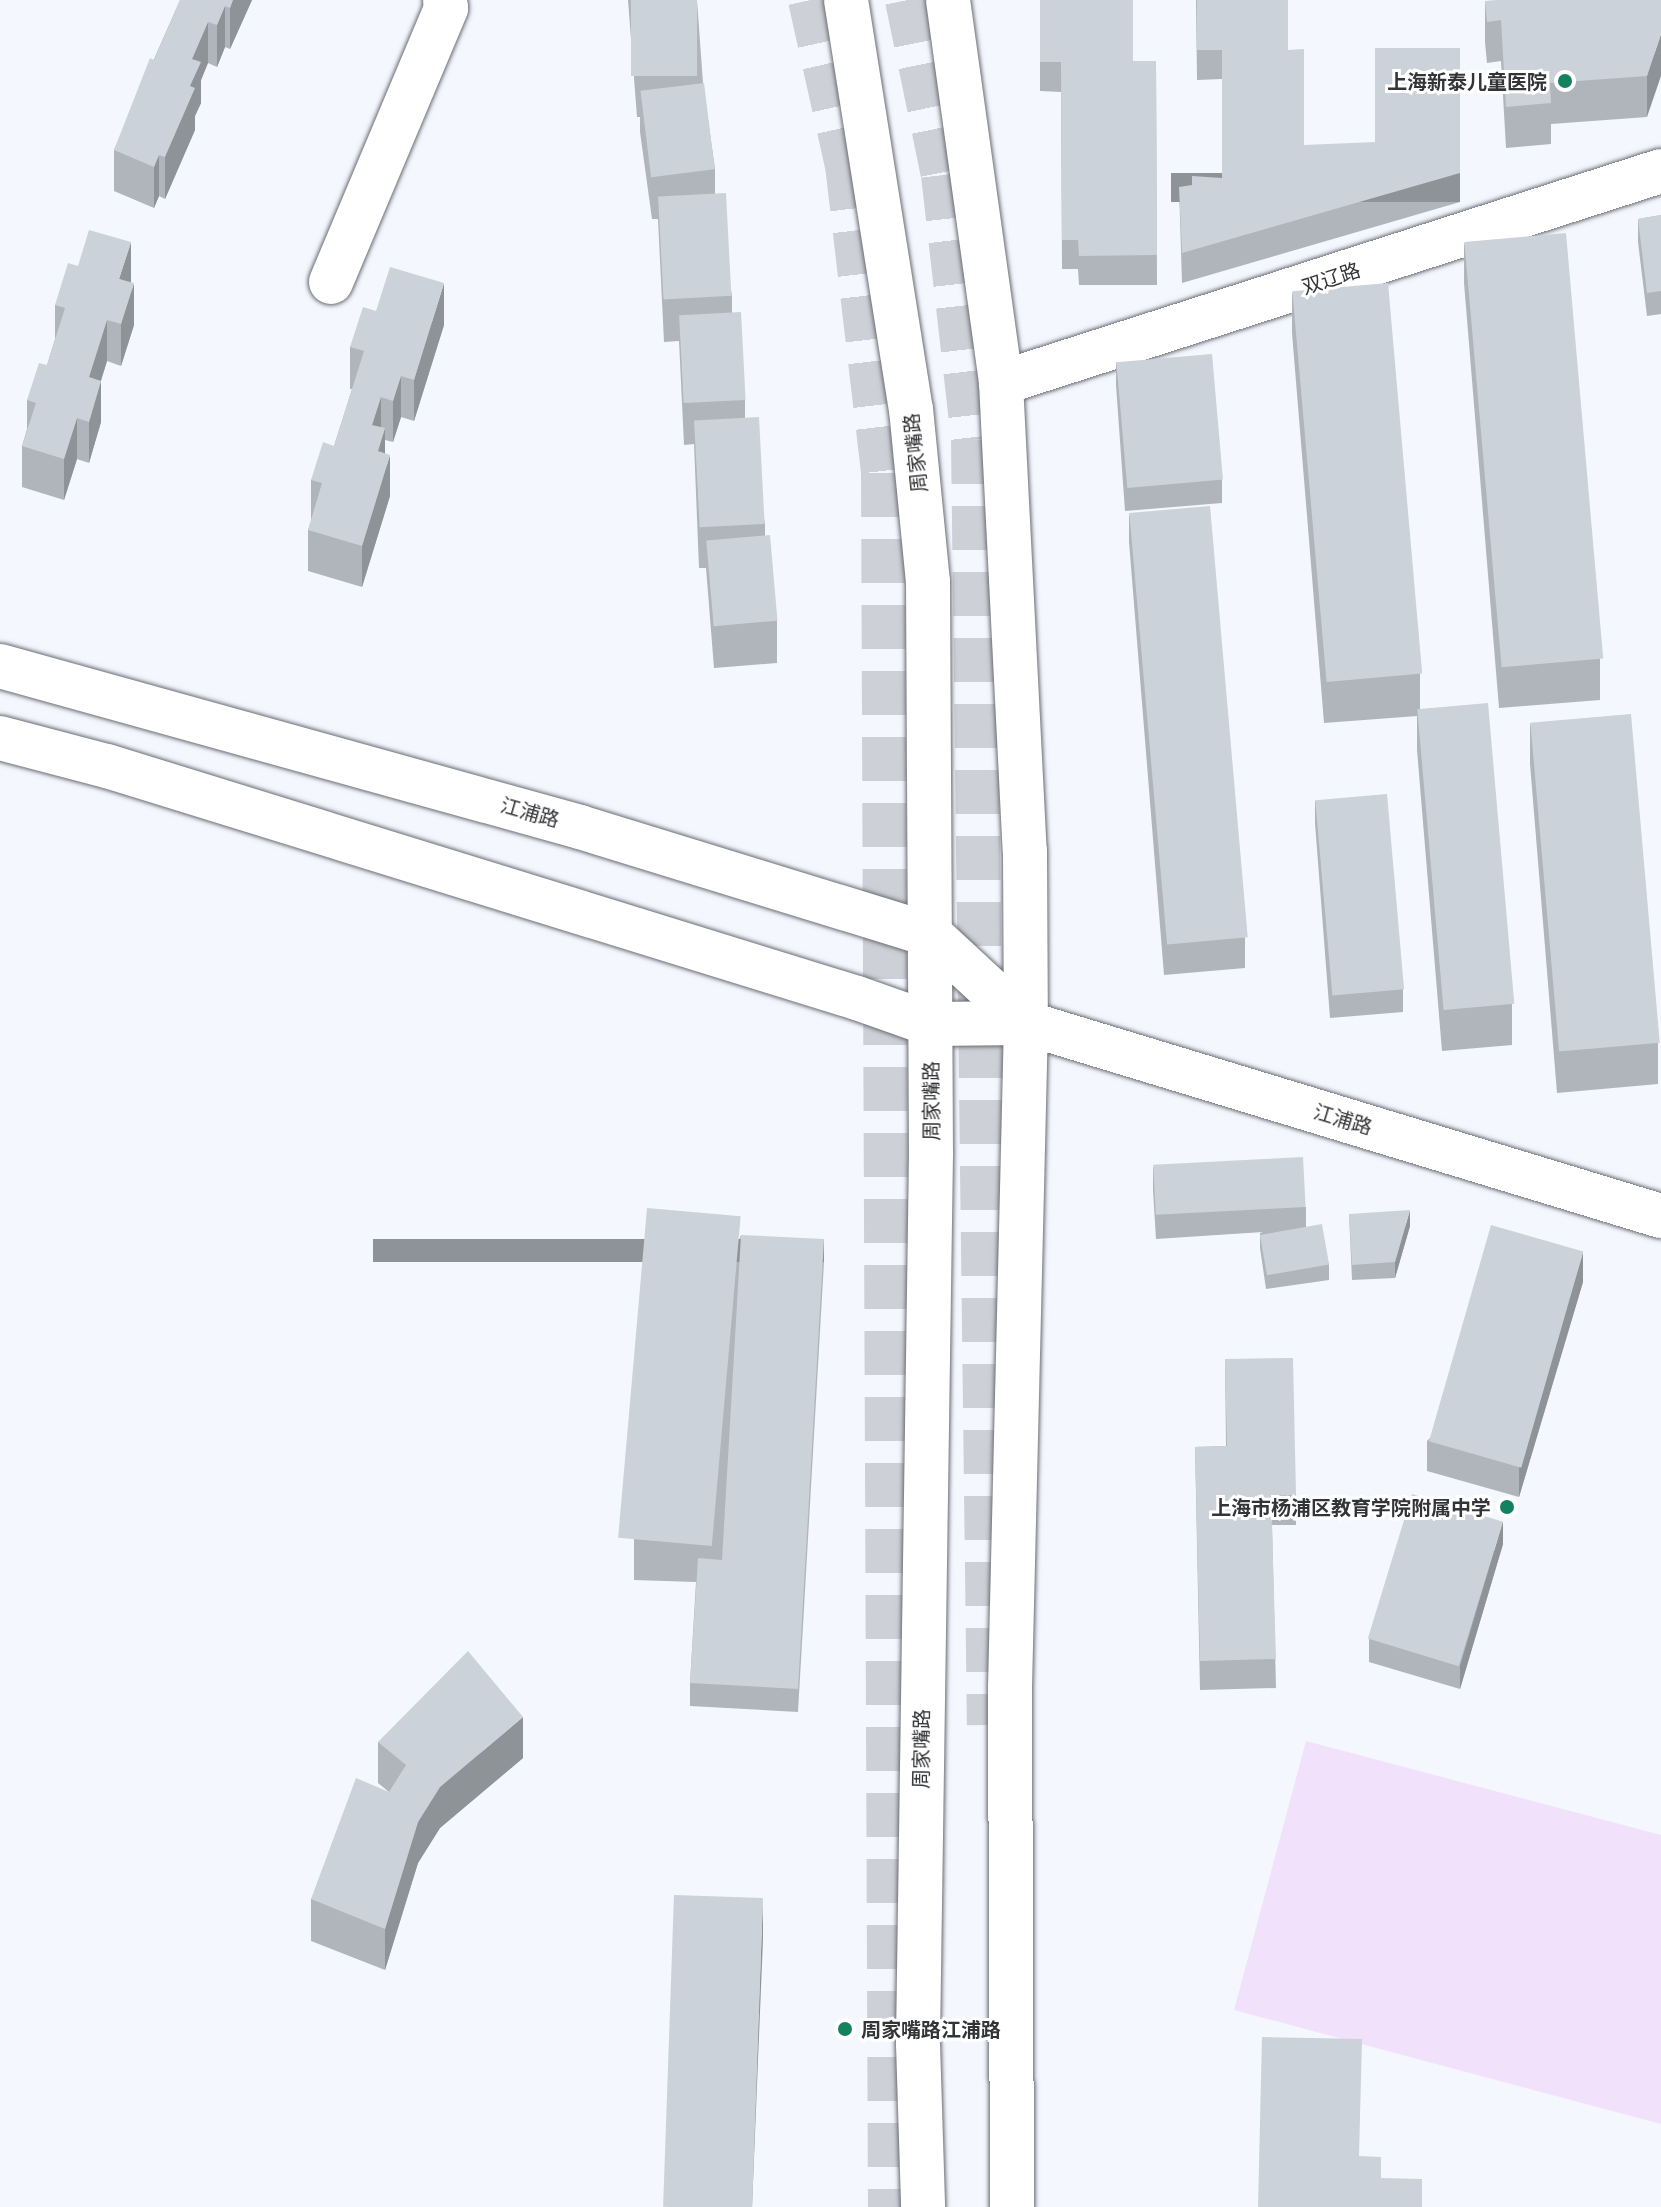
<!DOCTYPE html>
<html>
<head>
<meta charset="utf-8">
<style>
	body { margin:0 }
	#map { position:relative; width:1661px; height:2207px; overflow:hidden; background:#f4f7fe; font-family:"IBM Plex Sans","Noto Sans SC",sans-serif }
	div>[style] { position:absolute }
	.green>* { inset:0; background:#f2e1fa }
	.highway-tunnel>* { height:44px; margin-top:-22px; transform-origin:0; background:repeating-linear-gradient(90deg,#cdd0d6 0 44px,transparent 0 66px) }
	.roads { filter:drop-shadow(0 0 2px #6a6d74) drop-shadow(0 0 2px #6a6d74) }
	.minor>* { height:44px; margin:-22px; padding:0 22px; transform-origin:22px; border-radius:22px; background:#fff }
	.major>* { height:44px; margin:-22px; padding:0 22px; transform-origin:22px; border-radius:22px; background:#fff }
	.wall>* { inset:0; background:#afb5bb }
	.shaded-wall>* { inset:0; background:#8e9398; transform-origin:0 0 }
	.building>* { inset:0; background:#cbd2d9; transform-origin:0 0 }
	.dots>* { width:22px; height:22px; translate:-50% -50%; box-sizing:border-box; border:4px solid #fff; border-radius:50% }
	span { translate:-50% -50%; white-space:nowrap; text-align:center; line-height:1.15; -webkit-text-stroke:6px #fff; paint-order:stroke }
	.poi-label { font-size:20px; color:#333437; font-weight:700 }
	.right { translate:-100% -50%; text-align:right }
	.left { translate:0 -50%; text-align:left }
	.street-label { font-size:20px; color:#333437 }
</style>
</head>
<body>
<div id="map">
	<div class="green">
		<div style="clip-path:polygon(1306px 1741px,1661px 1835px,1661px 2124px,1234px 2010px)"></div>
	</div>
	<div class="highway-tunnel">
		<div style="left:810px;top:0;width:169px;rotate:77.4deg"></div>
		<div style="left:847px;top:165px;width:310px;rotate:83.3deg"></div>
		<div style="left:883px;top:473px;width:1734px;rotate:89.77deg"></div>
		<div style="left:907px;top:0;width:179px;rotate:78.4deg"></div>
		<div style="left:943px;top:175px;width:267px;rotate:83.5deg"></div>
		<div style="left:973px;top:440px;width:1285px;rotate:89.29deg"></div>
	</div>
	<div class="roads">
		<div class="minor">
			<div style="left:331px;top:282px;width:297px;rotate:-67.2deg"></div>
			<div style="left:446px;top:8px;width:8px;rotate:-97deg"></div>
			<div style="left:1001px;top:383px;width:693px;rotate:-17.81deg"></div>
		</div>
		<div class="major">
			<div style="left:846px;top:0;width:414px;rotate:81deg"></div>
			<div style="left:911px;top:409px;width:174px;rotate:84.4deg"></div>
			<div style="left:928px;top:582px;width:572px;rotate:89.7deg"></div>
			<div style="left:931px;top:1154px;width:890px;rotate:90.84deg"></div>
			<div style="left:918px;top:2044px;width:163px;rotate:88.2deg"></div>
			<div style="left:948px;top:0;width:387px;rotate:82.1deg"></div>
			<div style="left:1001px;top:383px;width:469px;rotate:87.1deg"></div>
			<div style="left:1025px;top:851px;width:172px;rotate:89.7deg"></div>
			<div style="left:1026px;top:1023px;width:665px;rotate:91.38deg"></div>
			<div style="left:1010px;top:1688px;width:519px;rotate:89.78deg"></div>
			<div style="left:0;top:666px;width:602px;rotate:15.51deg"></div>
			<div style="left:580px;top:827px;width:367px;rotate:17.1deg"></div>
			<div style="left:931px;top:935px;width:129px;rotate:42.8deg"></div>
			<div style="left:0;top:738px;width:111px;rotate:14.7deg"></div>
			<div style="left:107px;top:766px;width:785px;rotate:17.19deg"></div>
			<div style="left:857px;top:998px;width:78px;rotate:19.4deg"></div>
			<div style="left:931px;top:1024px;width:95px;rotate:-0.6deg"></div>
			<div style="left:1026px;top:1023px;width:664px;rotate:16.91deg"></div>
		</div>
	</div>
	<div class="wall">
		<div style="clip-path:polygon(180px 0,252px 0,230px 49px,225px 47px,217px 67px,208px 63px,201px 80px,201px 103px,195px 116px,195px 130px,165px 199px,159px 196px,154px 208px,114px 191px,114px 150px)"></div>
		<div style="clip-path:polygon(628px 0,697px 0,703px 83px,715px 169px,715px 193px,732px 296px,732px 313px,745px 400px,745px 418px,765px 524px,765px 535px,777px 621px,777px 663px,714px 668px,706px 568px,699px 568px,694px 444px,684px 445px,679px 341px,664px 342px,658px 219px,652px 219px,640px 132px,640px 117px,637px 117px)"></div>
		<div style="clip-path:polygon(1040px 0,1133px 61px,1156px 61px,1157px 285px,1079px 285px,1078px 269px,1062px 269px,1061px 92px,1040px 91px)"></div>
		<div style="clip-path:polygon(1196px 0,1288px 50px,1304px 145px,1460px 202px,1182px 283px,1179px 187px,1222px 178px,1222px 79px,1197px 80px)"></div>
		<div style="clip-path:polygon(1661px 0,1647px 117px,1551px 124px,1551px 144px,1506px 148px,1501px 61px,1487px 63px,1485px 42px,1485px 1px)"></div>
		<div style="clip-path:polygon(1661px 215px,1661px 314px,1647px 316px,1638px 242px,1638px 219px)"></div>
		<div style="clip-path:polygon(1464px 242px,1600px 659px,1600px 700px,1499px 708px,1464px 283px)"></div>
		<div style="clip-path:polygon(131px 283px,134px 325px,121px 366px,107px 361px,101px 381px,101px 422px,89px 463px,77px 459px,64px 500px,22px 487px,22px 446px,27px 429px,27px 400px,47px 365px,55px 339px,55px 305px)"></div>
		<div style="clip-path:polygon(1292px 292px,1420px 674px,1420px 709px,1512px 1004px,1512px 1045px,1442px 1051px,1417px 750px,1417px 716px,1324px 723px,1292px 333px)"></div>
		<div style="clip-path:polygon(376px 311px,444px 325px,414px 421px,401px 417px,393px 442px,385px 440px,385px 453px,390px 496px,362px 587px,308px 571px,308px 530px,311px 521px,311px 480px,334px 446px,352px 389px,350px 389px,350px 347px)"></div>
		<div style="clip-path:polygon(1116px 362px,1222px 480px,1222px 503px,1125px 511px,1116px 385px)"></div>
		<div style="clip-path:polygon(1129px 513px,1245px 938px,1245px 968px,1164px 975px,1129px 542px)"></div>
		<div style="clip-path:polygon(1530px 723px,1658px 1043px,1658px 1084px,1557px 1093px,1530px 764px)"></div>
		<div style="clip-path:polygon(1315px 800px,1403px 989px,1403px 1012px,1330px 1018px,1315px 823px)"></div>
		<div style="clip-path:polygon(1153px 1167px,1306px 1207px,1306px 1226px,1329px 1264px,1329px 1280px,1266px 1289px,1260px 1248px,1260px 1233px,1263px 1232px,1156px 1239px,1153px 1190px)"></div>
		<div style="clip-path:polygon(1349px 1214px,1410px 1226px,1395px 1278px,1352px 1280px)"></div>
		<div style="clip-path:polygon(741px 1235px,824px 1262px,798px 1712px,690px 1706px,690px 1683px,696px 1582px,634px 1580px,634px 1539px)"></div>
		<div style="clip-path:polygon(1583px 1282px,1519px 1497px,1427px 1471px,1427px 1441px)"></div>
		<div style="clip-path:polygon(1225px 1359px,1296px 1495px,1296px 1525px,1272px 1525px,1276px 1688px,1200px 1690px,1195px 1447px,1226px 1446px)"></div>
		<div style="clip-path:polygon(1503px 1544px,1460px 1689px,1369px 1662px,1369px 1639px)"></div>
		<div style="clip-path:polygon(378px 1742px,523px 1758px,440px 1828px,418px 1863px,385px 1970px,311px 1941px,311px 1899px,389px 1792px,378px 1783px)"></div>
	</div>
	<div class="shaded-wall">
		<div style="clip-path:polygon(233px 0,252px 0,230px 49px,230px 8px)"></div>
		<div style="clip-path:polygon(225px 6px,225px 47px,217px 67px,217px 25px)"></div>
		<div style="clip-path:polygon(208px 22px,208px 63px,201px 80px,201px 103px,195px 116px,195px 130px,165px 199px,165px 157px,192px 59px)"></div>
		<div style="clip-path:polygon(1661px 34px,1661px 76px,1647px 117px,1647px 76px)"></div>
		<div style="clip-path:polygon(159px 155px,159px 196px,154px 208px,154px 167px)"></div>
		<div style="left:1460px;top:173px;width:29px;height:289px;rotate:90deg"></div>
		<div style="clip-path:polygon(131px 242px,131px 284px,119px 279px)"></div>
		<div style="clip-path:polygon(134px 283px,134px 325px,121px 366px,121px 324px)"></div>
		<div style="clip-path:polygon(444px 283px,444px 325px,414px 421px,414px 380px)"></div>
		<div style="clip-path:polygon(107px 320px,107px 361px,89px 418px,89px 377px)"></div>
		<div style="clip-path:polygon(401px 376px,401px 417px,393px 442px,393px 401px)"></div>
		<div style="clip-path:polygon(101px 381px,101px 422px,89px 463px,89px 422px)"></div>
		<div style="clip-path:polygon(381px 397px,381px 439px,372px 425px)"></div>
		<div style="clip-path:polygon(77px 418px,77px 459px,64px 500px,64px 459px)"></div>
		<div style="clip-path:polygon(385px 428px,385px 470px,378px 451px)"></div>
		<div style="clip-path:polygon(390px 455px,390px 496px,362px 587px,362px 546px)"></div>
		<div style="clip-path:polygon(1410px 1210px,1410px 1226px,1395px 1278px,1395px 1262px)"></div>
		<div style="left:824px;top:1239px;width:23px;height:451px;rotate:90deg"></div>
		<div style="clip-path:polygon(1583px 1252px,1583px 1282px,1519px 1497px,1519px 1468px)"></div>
		<div style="clip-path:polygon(1503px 1521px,1503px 1544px,1460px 1689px,1460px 1666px)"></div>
		<div style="clip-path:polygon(523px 1717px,523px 1758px,440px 1828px,418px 1863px,385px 1970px,385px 1929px,418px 1822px,440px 1787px)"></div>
		<div style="clip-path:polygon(763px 1898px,763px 1939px,752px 2207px,751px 2207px)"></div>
	</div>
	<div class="building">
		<div style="clip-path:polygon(180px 0,233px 0,230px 8px,225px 6px,217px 25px,208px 22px,192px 59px,201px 62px,190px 86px,195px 88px,165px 157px,159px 155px,154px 167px,114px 150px,150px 58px,154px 60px)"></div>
		<div style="left:631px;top:0;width:66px;height:76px"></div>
		<div style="clip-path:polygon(1040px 0,1133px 0,1133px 61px,1156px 61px,1157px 255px,1079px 256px,1078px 240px,1062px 240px,1061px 62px,1040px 62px)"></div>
		<div style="clip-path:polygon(1197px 0,1288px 0,1288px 50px,1304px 49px,1304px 145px,1375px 142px,1375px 48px,1460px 48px,1460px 173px,1182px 253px,1179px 187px,1192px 185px,1192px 176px,1222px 178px,1222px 50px,1197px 50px)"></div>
		<div style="clip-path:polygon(1497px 0,1661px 0,1661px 34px,1647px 76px,1550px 83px,1551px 103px,1506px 107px,1501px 20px,1487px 22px,1485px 1px)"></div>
		<div style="left:704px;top:83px;width:87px;height:64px;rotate:83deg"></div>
		<div style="left:726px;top:193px;width:103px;height:68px;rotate:87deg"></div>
		<div style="clip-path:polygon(1661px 215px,1661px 291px,1647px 293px,1638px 219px)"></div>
		<div style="clip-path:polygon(89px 230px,131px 242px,119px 279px,134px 283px,121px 324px,107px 320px,89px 377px,101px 381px,89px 422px,77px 418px,64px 459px,22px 446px,36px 403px,27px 400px,39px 363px,47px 365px,65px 308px,55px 305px,68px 263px,78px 266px)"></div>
		<div style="left:1566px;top:233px;width:427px;height:102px;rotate:85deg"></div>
		<div style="clip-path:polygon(390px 267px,444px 283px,414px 380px,401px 376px,393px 401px,381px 397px,372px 425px,385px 428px,378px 451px,390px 455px,362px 546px,308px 530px,322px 483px,311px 480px,323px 442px,334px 446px,364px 351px,350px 347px,363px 307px,376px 311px)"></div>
		<div style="left:1388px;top:283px;width:392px;height:96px;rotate:85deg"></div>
		<div style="left:741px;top:312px;width:88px;height:62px;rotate:87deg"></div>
		<div style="left:1212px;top:354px;width:126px;height:96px;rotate:85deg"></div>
		<div style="left:759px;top:417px;width:107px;height:65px;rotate:87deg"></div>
		<div style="left:1210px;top:506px;width:433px;height:81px;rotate:85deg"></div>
		<div style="left:770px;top:535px;width:86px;height:64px;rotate:85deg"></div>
		<div style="left:1488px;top:703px;width:302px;height:71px;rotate:85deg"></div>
		<div style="left:1631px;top:714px;width:330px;height:101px;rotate:85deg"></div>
		<div style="left:1387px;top:794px;width:196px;height:72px;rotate:85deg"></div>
		<div style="left:1303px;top:1157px;width:50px;height:150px;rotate:87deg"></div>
		<div style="left:647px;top:1208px;width:94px;height:331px;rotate:5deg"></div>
		<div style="clip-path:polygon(1410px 1210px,1395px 1262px,1352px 1265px,1349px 1214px)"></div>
		<div style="left:1322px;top:1224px;width:41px;height:63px;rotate:80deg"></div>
		<div style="left:1491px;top:1225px;width:96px;height:225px;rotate:16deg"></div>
		<div style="clip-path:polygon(741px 1235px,824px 1239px,798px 1689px,690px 1683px,698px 1558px,722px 1560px)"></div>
		<div style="clip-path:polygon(1293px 1358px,1296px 1495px,1271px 1496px,1276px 1659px,1200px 1661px,1195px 1447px,1227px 1446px,1225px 1359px)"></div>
		<div style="left:1412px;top:1494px;width:95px;height:151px;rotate:17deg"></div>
		<div style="clip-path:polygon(468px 1651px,523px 1717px,440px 1787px,418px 1822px,385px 1929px,311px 1899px,356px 1778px,389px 1792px,406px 1765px,378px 1742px)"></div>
		<div style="left:674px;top:1895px;width:89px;height:312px;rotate:2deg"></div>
		<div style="clip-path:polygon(1262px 2037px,1362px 2039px,1359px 2156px,1381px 2157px,1381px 2178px,1422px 2179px,1422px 2207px,1258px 2207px)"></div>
	</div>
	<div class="dots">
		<div style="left:1565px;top:81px;background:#15825f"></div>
		<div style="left:1507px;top:1507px;background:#15825f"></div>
		<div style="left:845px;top:2029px;background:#15825f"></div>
	</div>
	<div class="poi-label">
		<span class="right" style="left:1547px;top:81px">上海新泰儿童医院</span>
		<span class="right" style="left:1491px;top:1507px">上海市杨浦区教育学院附属中学</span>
		<span class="left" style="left:861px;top:2029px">周家嘴路江浦路</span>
	</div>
	<div class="street-label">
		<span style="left:1331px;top:278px;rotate:-18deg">双辽路</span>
		<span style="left:915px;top:453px;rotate:-96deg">周家嘴路</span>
		<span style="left:530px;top:812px;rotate:16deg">江浦路</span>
		<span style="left:931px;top:1101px;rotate:-90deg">周家嘴路</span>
		<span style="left:1343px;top:1119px;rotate:17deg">江浦路</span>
		<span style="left:921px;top:1749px;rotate:-89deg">周家嘴路</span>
	</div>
</div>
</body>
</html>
